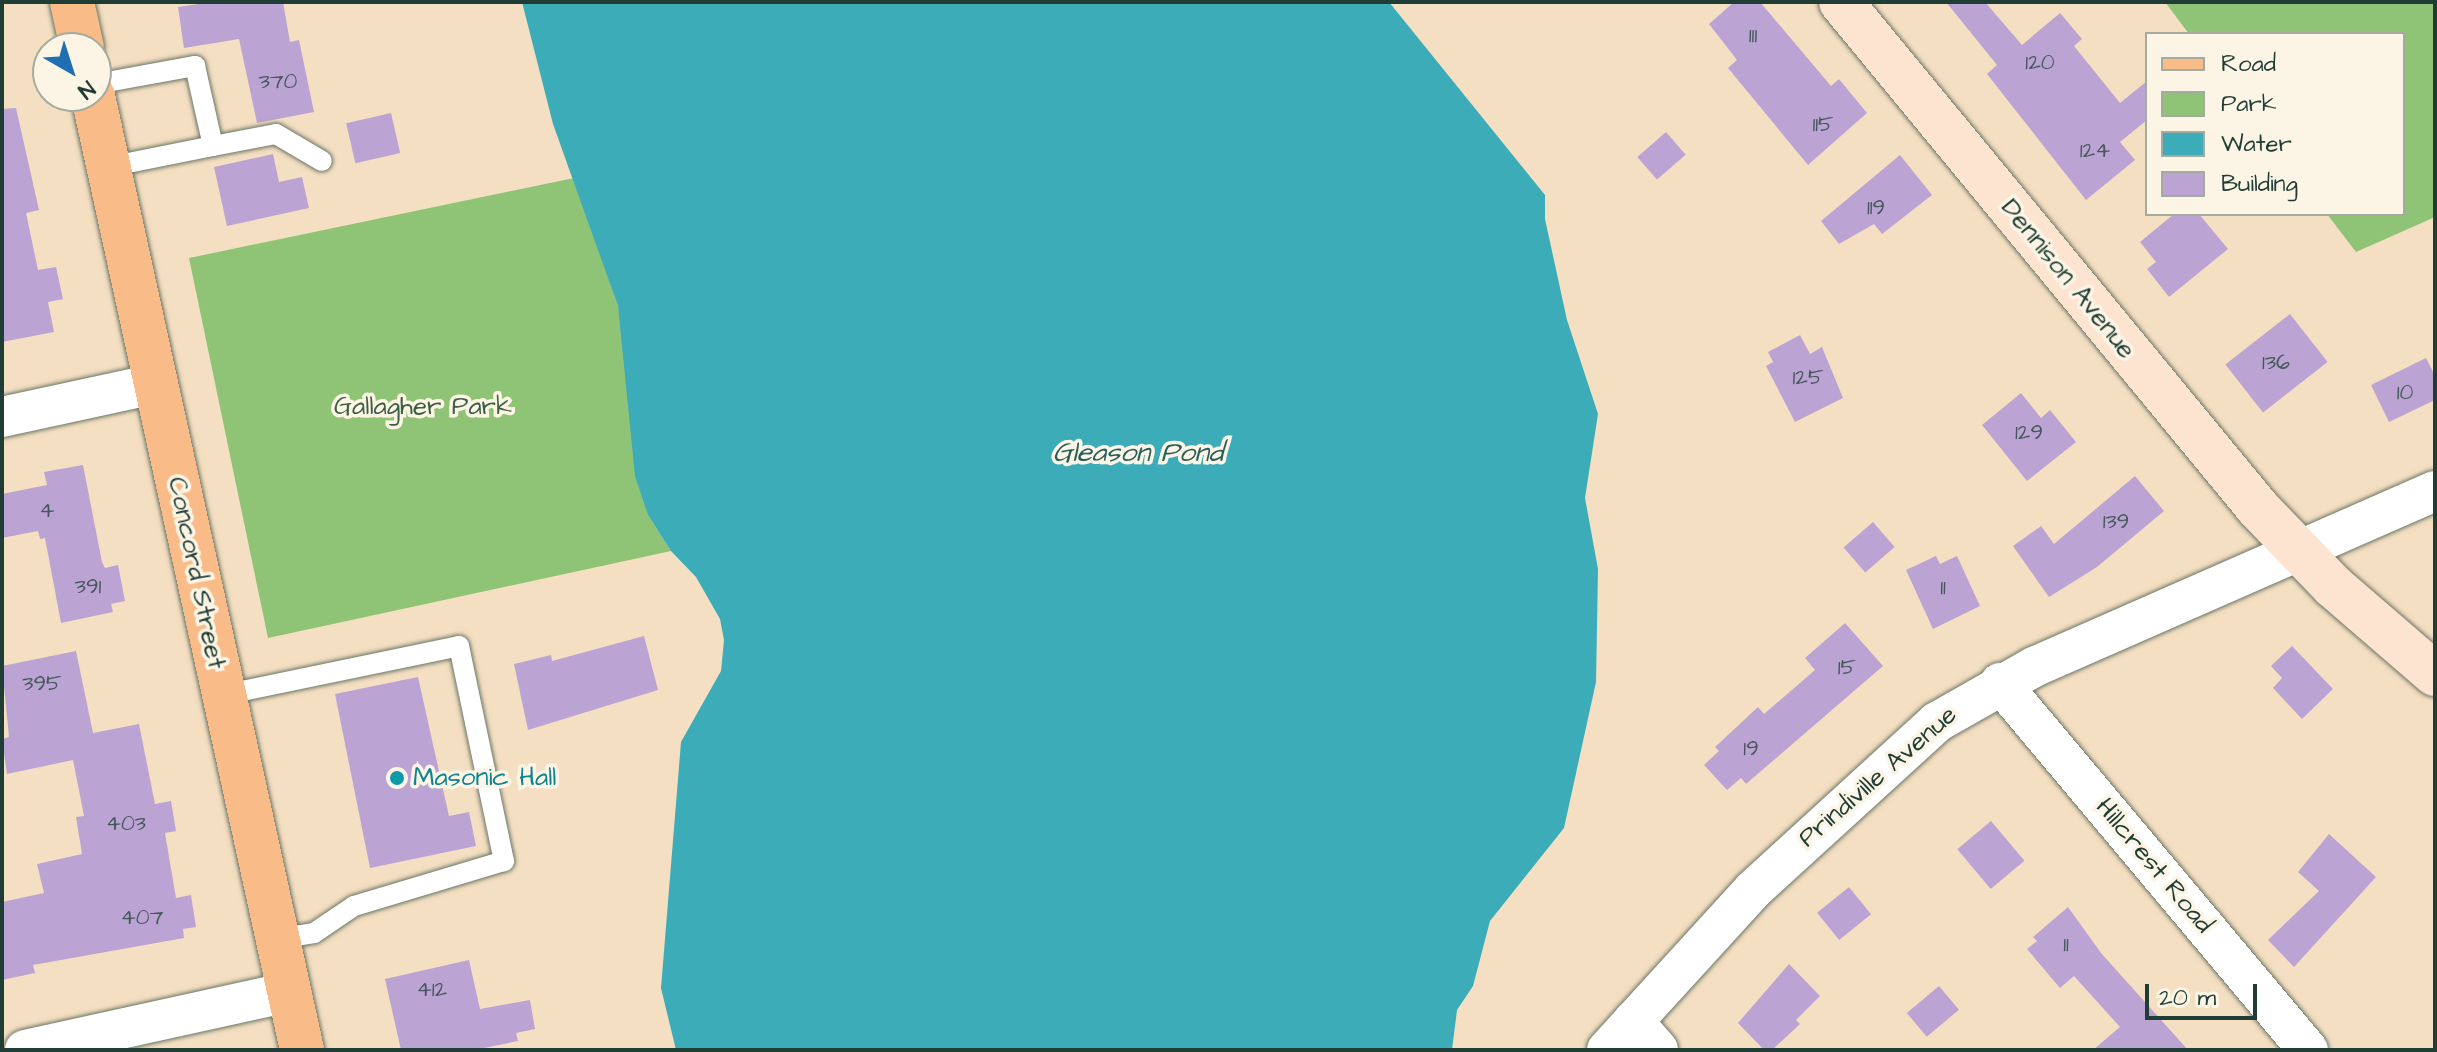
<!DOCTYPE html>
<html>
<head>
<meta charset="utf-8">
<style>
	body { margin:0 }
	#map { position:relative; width:2437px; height:1052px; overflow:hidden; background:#f5dfc2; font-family:"Architects Daughter",sans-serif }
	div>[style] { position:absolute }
	.green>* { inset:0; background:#8fc476 }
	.water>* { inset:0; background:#3bacb8 }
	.building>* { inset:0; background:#bba4d3; transform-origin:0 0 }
	.roads { filter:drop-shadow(0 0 2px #6a7666) drop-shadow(0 0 2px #6a7666) }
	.lane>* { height:20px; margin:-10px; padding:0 10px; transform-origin:10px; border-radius:10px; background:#fff }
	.street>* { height:40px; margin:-20px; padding:0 20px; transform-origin:20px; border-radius:20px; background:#fff }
	.secondary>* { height:44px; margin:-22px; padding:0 22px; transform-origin:22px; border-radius:22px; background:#fde4d0 }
	.primary>* { height:44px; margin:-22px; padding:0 22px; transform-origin:22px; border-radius:22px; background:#f9bc89 }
	.dots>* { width:22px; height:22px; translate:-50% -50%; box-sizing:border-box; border:4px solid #fcf5e5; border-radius:50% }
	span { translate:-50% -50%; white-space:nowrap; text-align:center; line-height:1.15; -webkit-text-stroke:7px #fcf5e5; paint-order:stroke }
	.number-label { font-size:22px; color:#46575c }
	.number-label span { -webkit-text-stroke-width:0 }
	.street-label { font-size:26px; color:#1f3d34 }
	.park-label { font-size:26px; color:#3b5f44 }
	.culture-label { font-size:26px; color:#0d838f }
	.left { translate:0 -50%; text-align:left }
	.water-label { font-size:28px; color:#275e5c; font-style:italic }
	.frame { position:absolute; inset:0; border:4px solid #1f3d34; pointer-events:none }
	.legend { position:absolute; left:2145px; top:32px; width:260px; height:184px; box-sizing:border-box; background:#fcf5e5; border:2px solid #a4ab9e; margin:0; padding:10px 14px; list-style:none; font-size:24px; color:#1f3d34 }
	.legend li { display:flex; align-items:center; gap:16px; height:40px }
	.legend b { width:40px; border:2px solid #a4ab9e }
	.north { position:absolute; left:32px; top:32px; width:80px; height:80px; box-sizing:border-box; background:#fcf5e5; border:2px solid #a4ab9e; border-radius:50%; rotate:141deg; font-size:22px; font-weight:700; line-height:32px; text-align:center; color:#1f3d34 }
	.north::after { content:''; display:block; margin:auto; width:28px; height:36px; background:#1f6fb2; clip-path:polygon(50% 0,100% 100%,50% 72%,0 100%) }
	.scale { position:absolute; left:2145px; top:984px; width:112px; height:36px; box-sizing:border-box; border:4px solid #1f3d34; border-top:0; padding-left:10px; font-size:24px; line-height:28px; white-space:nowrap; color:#1f3d34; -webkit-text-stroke:6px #fcf5e5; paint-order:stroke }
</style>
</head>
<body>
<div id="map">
	<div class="green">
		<div style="clip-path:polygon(2165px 2px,2435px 2px,2435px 217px,2356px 252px,2327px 214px,2403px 214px,2403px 34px,2189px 34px)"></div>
		<div style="clip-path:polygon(574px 178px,618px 306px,648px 515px,671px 551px,268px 638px,189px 258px)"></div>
	</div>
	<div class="water">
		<div style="clip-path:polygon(522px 2px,1389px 2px,1545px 195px,1545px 219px,1567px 320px,1598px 414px,1585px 498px,1598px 569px,1596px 682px,1564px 828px,1490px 921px,1473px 986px,1457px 1010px,1452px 1050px,676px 1050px,661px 988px,681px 742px,721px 671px,724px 640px,720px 619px,696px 577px,671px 551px,648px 515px,635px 476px,618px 306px,553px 124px)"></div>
	</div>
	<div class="building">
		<div style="clip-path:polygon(212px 2px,283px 2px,290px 42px,299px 40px,314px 112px,257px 123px,239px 39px,184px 48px,178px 7px)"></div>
		<div style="clip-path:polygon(1734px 2px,1760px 2px,1831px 86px,1839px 79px,1867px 113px,1808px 165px,1728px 68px,1737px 60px,1709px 24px)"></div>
		<div style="clip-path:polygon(1946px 2px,1985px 2px,2022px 45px,2060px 13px,2082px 39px,2074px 46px,2120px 103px,2147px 81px,2147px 120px,2120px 142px,2135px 160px,2086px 200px,1987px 74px,1997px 65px)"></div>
		<div style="clip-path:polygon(16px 108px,39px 210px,26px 213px,38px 270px,56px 267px,63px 299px,48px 302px,54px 332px,2px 342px,2px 109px)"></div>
		<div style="left:391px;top:113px;width:41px;height:46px;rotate:77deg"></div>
		<div style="left:1666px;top:132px;width:30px;height:38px;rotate:49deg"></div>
		<div style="clip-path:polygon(273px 154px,279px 182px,302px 177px,309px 208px,227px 226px,214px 167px)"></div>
		<div style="clip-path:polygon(1900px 155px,1932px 195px,1882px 234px,1874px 224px,1839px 244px,1821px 221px)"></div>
		<div style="clip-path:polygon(2174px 214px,2199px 214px,2228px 249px,2169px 297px,2147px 269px,2156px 262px,2140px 242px)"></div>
		<div style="left:2290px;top:314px;width:61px;height:82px;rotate:52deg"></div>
		<div style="clip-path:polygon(1800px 335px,1810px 354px,1822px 347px,1843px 398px,1795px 422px,1766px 366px,1773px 362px,1768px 352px)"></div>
		<div style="clip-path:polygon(2426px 358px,2435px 376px,2435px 400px,2389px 422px,2371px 385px)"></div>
		<div style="clip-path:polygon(2021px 393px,2041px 418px,2050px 410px,2076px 442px,2027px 481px,1982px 425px)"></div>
		<div style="clip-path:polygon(83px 465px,102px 562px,105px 568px,118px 565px,125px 601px,111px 604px,113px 612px,61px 623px,45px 538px,40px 539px,38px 531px,2px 538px,2px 494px,47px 485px,44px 472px)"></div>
		<div style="clip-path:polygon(2135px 476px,2164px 511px,2097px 567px,2049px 597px,2013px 546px,2041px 526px,2054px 544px)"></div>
		<div style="left:1873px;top:522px;width:33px;height:39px;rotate:49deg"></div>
		<div style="clip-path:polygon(1936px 556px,1940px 564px,1957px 556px,1980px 606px,1933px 629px,1906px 570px)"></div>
		<div style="clip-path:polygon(1845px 623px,1883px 666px,1746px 784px,1741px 778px,1727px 790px,1704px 765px,1719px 751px,1715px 747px,1758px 707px,1764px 714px,1815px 670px,1805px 658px)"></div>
		<div style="clip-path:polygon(644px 636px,658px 690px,528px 730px,514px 664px,551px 655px,552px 661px)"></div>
		<div style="clip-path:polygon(2292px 646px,2333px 689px,2302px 719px,2273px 688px,2282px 678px,2271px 666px)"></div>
		<div style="clip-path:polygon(76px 651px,93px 733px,139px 724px,155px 804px,171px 801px,176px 831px,165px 833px,176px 898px,191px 895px,196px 927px,183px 929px,184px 938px,33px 965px,35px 973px,2px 980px,2px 902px,44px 893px,37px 864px,82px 854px,76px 817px,84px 816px,73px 760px,7px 774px,2px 739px,9px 737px,2px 666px)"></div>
		<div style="clip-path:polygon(418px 677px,449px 816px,469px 812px,476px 846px,370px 868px,335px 694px)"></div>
		<div style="left:1991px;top:821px;width:52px;height:44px;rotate:50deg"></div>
		<div style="clip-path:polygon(2329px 834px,2376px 877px,2294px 967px,2268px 940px,2319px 891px,2298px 872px)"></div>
		<div style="left:1849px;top:887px;width:35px;height:41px;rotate:51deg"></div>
		<div style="clip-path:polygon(2068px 907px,2101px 953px,2188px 1050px,2093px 1050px,2120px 1027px,2074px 976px,2060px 988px,2027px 949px,2037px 941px,2033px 937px)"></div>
		<div style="clip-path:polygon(469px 960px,480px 1009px,530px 1000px,535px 1029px,516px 1033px,518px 1041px,474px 1050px,401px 1050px,385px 979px)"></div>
		<div style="clip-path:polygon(1789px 964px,1820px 996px,1796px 1020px,1800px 1024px,1772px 1050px,1764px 1050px,1738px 1023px)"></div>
		<div style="left:1939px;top:986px;width:31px;height:42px;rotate:50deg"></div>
	</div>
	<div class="roads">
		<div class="lane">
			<div style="left:96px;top:84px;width:101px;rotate:-10.3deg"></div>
			<div style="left:195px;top:66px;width:82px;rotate:77.3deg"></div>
			<div style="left:213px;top:146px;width:107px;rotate:168.7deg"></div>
			<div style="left:213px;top:146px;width:64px;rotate:-10.8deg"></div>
			<div style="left:276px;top:134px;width:53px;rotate:30.4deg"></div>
			<div style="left:223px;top:695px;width:241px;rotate:-11.7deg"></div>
			<div style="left:459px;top:646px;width:220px;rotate:78.2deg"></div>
			<div style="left:504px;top:861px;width:157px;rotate:163.3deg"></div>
			<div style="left:354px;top:906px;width:48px;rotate:146deg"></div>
			<div style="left:314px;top:933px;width:37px;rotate:171deg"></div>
		</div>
		<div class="street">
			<div style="left:2px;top:417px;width:156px;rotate:-12.2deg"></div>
			<div style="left:2000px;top:683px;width:479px;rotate:50deg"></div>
			<div style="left:1633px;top:1021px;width:38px;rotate:49deg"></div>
			<div style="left:25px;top:1050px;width:270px;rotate:-12.4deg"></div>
			<div style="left:1607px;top:1050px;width:217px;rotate:-47.6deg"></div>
			<div style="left:1753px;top:890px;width:249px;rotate:-42.4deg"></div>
			<div style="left:1937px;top:722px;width:112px;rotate:-29.6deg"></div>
			<div style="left:2034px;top:667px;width:438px;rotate:-23.7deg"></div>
		</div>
		<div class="secondary">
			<div style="left:1841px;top:2px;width:656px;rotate:50.51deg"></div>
			<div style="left:2258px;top:508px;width:108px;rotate:46.1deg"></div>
			<div style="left:2333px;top:586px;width:135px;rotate:40.8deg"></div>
		</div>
		<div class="primary">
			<div style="left:72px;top:2px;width:47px;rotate:77.7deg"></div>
			<div style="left:93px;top:96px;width:977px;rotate:77.64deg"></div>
		</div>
	</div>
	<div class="dots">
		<div style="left:397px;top:778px;background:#0f9aa8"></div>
	</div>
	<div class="number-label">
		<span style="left:1753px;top:36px">111</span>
		<span style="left:2040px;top:63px">120</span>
		<span style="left:278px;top:82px">370</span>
		<span style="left:1823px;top:125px">115</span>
		<span style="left:2095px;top:151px">124</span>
		<span style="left:1876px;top:208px">119</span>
		<span style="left:2276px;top:363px">136</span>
		<span style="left:1808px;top:378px">125</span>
		<span style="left:2405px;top:393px">10</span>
		<span style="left:2029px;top:433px">129</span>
		<span style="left:47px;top:511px">4</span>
		<span style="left:2116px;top:522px">139</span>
		<span style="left:88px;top:587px">391</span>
		<span style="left:1943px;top:588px">11</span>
		<span style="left:1847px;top:668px">15</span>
		<span style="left:42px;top:684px">395</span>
		<span style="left:1751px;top:749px">19</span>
		<span style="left:126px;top:824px">403</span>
		<span style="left:142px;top:918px">407</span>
		<span style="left:2066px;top:945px">11</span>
		<span style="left:432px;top:990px">412</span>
	</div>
	<div class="street-label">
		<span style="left:2068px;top:279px;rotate:51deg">Dennison Avenue</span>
		<span style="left:196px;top:573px;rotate:78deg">Concord Street</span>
		<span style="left:1878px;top:777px;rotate:-41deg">Prindiville Avenue</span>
		<span style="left:2154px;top:866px;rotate:50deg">Hillcrest Road</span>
	</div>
	<div class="park-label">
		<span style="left:423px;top:407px">Gallagher Park</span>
	</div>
	<div class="culture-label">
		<span class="left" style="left:413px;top:778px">Masonic Hall</span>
	</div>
	<div class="water-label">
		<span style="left:1138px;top:453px">Gleason Pond</span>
	</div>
	<div class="frame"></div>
	<ul class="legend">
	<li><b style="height:10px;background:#f9bc89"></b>Road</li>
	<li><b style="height:22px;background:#8fc476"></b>Park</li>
	<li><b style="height:22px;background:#3bacb8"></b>Water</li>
	<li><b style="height:22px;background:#bba4d3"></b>Building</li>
	</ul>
	<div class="north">N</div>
	<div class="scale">20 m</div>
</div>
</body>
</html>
